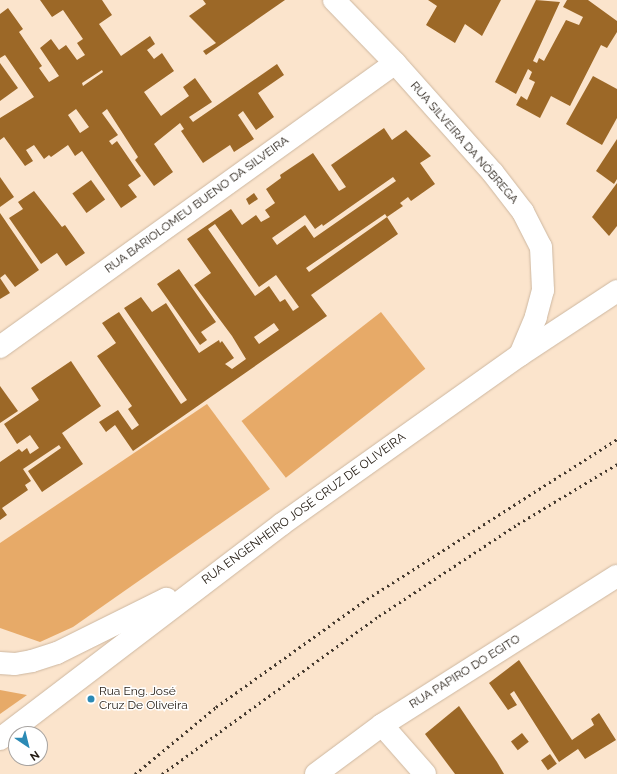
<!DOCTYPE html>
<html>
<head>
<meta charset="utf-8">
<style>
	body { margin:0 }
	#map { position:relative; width:617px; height:774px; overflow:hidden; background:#fbe4cc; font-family:Raleway,sans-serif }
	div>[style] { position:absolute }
	.green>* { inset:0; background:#e7aa68; transform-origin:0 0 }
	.building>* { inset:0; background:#9c6827; transform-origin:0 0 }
	.roads { filter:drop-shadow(0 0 1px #cdb7a0) drop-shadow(0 0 1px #cdb7a0) }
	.minor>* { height:22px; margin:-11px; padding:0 11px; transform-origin:11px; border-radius:11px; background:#fff }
	.primary>* { height:22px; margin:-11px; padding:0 11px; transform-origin:11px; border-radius:11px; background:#fff }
	.rail>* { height:3px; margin-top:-1.5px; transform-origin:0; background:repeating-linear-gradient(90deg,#44392e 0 2px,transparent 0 6px) }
	.dots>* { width:11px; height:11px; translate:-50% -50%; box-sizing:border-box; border:2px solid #fff; border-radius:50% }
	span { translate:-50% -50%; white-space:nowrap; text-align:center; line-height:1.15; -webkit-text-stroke:3px #fff; paint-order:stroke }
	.street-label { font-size:12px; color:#221a11 }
	.poi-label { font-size:12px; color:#221a11 }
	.left { translate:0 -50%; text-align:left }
	.north { position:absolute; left:8px; top:726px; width:40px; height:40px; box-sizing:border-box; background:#fff; border:1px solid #a7a3a0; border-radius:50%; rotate:145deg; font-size:11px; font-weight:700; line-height:16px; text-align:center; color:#221a11 }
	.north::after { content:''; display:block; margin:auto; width:14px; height:18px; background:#2b8ab5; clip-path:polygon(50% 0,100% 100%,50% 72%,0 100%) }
</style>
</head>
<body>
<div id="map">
	<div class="green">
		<div style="left:381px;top:312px;width:72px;height:177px;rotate:52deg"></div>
		<div style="clip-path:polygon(207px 404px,270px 489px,73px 627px,40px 642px,0 628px,0 543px)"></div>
		<div style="clip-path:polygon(0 690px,27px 695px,0 714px)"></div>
	</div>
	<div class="building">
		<div style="clip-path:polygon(evenodd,40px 0,102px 0,112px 15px,99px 24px,121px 56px,150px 36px,155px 44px,147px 50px,154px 59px,162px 53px,174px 71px,144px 92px,161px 116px,189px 96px,183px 87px,195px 78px,212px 102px,189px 117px,193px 122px,277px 64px,284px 75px,258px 93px,274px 117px,256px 130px,243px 111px,238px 115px,254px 139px,234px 152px,230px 145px,203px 163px,181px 131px,184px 129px,180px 123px,154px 144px,173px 172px,154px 186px,135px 160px,138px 157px,107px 109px,102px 113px,118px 135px,109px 141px,112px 145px,117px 141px,141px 176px,128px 185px,137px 197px,121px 208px,82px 151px,75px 156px,68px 145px,51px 157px,49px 155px,44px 159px,34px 145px,26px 150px,33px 161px,25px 166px,4px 137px,0 140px,0 118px,34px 97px,5px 55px,0 58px,0 14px,8px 8px,23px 29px,19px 32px,42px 66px,39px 68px,49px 82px,59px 76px,40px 48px,51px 39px,59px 50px,66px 45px,77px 60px,85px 55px,77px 43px,83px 39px,63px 10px,52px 17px,40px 0,102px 70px,103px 72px,83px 86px,82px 83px,102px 70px,40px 0,76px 109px,89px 127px,80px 133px,68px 115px,76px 109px)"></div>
		<div style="clip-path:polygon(203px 0,285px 0,206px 55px,203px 51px,216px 43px,189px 16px,206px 4px)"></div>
		<div style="clip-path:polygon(428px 0,501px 0,482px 36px,465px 24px,455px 43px,426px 25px,437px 6px)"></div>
		<div style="clip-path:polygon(536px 0,560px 2px,533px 61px,537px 63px,539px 58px,544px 61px,566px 20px,579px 25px,583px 17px,563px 7px,567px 0,588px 0,617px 21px,617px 32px,607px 48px,601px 45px,570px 106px,551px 96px,540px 118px,516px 105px,521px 96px,527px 100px,535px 82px,529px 79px,532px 72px,528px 69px,516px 94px,495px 82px)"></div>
		<div style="clip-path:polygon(0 63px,18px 88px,0 101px)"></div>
		<div style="clip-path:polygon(593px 76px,617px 89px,617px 118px,602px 145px,566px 124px)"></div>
		<div style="clip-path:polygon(evenodd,384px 128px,392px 140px,406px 130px,431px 156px,420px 163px,435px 184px,411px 201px,408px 197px,400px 203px,403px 206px,387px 217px,385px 214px,306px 268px,309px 272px,387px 217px,398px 234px,311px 295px,327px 316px,133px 451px,115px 425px,106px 432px,99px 422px,118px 410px,132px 430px,139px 425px,128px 409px,132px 406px,97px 356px,116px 343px,102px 323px,119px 312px,181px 404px,187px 400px,124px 308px,141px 297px,152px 312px,166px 303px,199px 353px,219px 340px,220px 343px,222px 341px,234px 358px,225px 364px,232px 369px,246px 359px,232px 336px,194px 285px,211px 273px,187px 239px,231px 209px,242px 225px,256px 215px,261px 222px,270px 217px,265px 210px,275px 203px,266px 189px,281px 178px,280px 175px,313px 153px,339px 191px,346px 187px,331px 165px,384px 128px,393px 177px,396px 181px,314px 238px,305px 225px,277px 245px,272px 238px,305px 215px,315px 229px,322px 224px,323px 226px,393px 177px,384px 128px,215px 224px,259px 287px,276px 275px,299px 307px,293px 311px,285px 299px,280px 302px,269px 286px,255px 296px,208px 229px,215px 224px,384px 128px,274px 323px,279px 330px,259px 344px,254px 337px,274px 323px)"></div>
		<div style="clip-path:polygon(617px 139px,617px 179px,614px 184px,596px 171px)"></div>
		<div style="clip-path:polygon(0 177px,14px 197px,0 207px)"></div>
		<div style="left:91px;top:180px;width:24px;height:23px;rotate:54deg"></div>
		<div style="clip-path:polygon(617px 183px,617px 226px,609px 236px,592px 217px)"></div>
		<div style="clip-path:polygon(34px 191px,62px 227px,65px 225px,85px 253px,66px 266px,57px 253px,41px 264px,9px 218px,23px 209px,18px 202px)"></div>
		<div style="clip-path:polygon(254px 193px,258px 199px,249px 205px,246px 199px)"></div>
		<div style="clip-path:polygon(0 213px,39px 270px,15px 287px,5px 274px,0 278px)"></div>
		<div style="clip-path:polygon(179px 269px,216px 322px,201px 332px,207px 340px,200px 345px,157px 284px)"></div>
		<div style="clip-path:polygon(0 278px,10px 293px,0 299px)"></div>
		<div style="clip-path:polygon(71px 361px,101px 406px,62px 433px,83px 464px,42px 492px,28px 471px,61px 448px,59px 445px,23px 469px,31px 481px,25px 485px,28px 490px,2px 508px,7px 515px,0 520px,0 462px,19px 449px,22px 452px,27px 448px,30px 454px,39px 448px,30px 435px,17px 444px,4px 424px,39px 400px,31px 388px)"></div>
		<div style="clip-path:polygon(0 386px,18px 411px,0 423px)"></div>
		<div style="clip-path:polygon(519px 660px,572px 740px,594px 725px,591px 719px,599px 713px,616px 740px,585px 759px,578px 749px,559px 762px,514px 691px,510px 694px,517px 705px,508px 710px,489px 683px)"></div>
		<div style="clip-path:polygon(459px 706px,497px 762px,504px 774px,455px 774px,425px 734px)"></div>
		<div style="left:522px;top:733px;width:11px;height:14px;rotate:52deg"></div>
		<div style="left:550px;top:754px;width:12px;height:11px;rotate:55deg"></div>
	</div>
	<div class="roads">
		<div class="minor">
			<div style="left:0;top:347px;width:486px;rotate:-35.7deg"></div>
			<div style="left:382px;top:725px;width:65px;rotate:48.7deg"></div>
			<div style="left:316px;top:774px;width:82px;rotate:-36.6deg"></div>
			<div style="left:382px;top:725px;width:278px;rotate:-32.4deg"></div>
		</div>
		<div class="primary">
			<div style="left:334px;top:0;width:88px;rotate:45.9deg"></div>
			<div style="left:395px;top:63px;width:147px;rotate:48.3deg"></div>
			<div style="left:493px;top:173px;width:49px;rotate:52.4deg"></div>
			<div style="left:523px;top:212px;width:39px;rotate:63deg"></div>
			<div style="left:541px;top:247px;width:43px;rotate:87.3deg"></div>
			<div style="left:543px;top:290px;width:28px;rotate:105deg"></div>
			<div style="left:536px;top:317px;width:41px;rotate:112.8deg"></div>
			<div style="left:0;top:663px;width:15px;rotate:4deg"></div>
			<div style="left:15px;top:664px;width:17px;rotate:-10deg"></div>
			<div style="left:32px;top:661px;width:26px;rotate:-18deg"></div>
			<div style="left:57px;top:653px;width:122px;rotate:-26.4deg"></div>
			<div style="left:0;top:739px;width:355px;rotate:-37.3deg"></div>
			<div style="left:282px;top:524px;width:292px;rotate:-35.4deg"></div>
			<div style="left:520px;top:355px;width:116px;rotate:-33.4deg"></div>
		</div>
	</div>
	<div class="rail">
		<div style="left:135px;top:774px;width:105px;rotate:-39.6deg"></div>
		<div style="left:216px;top:707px;width:186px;rotate:-35.6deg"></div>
		<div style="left:367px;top:599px;width:297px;rotate:-32.6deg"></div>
		<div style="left:162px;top:774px;width:268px;rotate:-36.1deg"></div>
		<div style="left:379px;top:616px;width:167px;rotate:-33.5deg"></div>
		<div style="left:518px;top:524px;width:116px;rotate:-31.2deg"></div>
	</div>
	<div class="dots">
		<div style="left:91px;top:699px;background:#2b8ab5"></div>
	</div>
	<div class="street-label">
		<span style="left:464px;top:143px;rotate:49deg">RUA SILVEIRA DA NÓBREGA</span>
		<span style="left:197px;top:205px;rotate:-36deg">RUA BARIOLOMEU BUENO DA SILVEIRA</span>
		<span style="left:304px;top:509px;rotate:-36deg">RUA ENGENHEIRO JOSÉ CRUZ DE OLIVEIRA</span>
		<span style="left:465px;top:672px;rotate:-32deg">RUA PAPIRO DO EGITO</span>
	</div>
	<div class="poi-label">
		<span class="left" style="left:99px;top:699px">Rua Eng. José<br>Cruz De Oliveira</span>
	</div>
	<div class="north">N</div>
</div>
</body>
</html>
